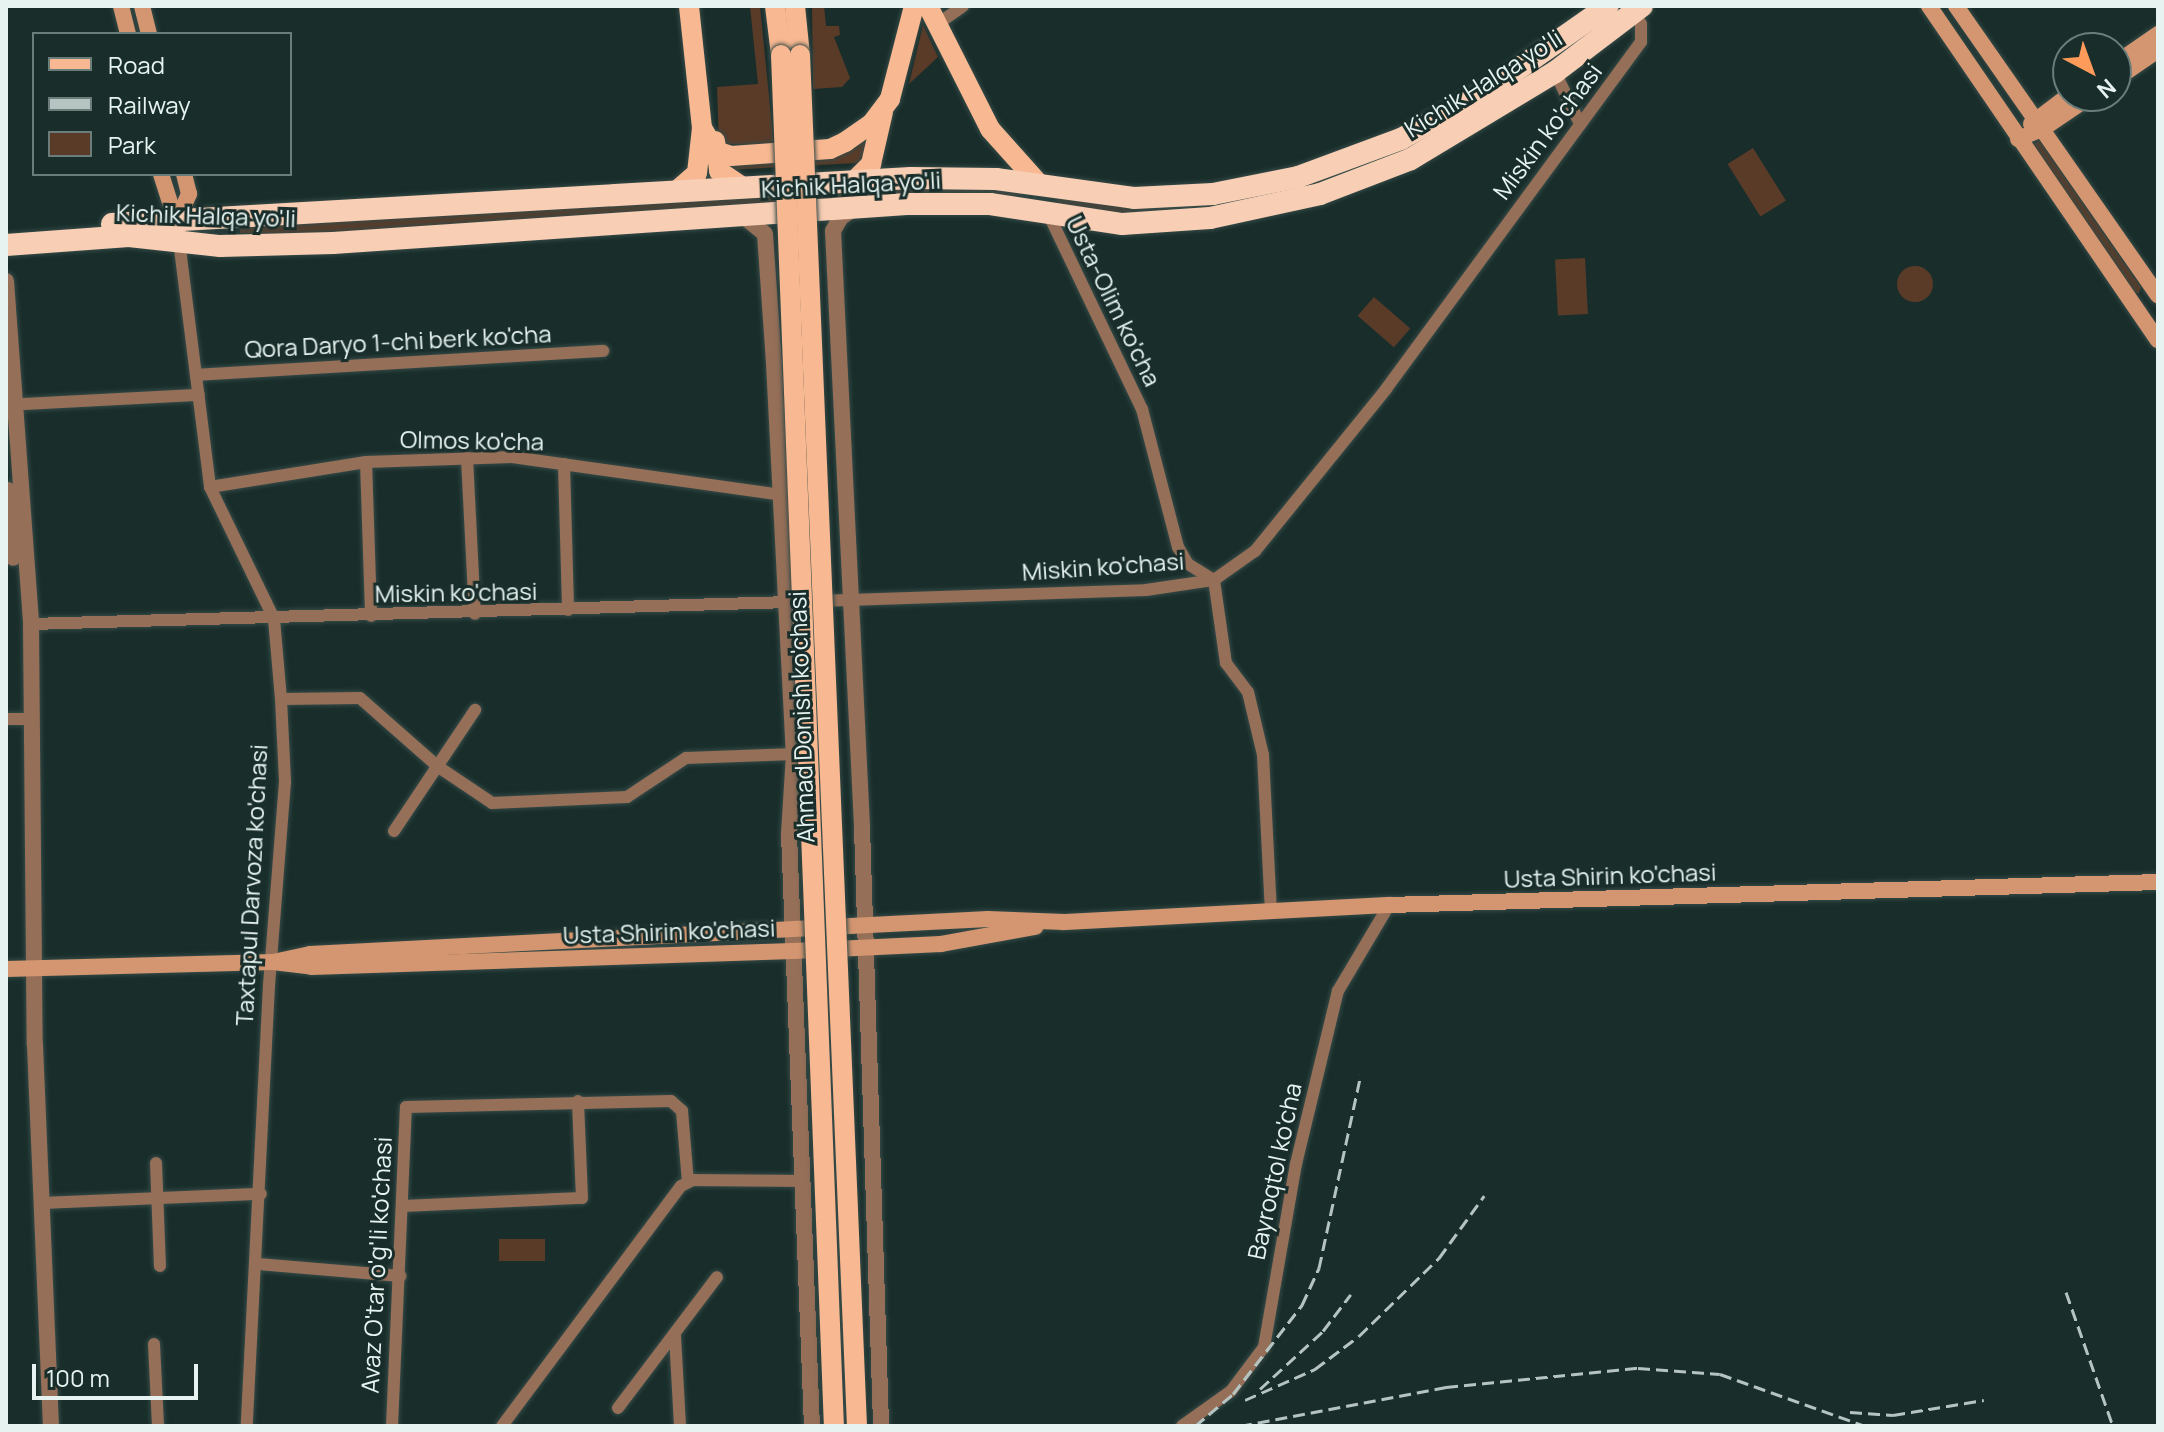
<!DOCTYPE html>
<html>
<head>
<meta charset="utf-8">
<style>
	body { margin:0 }
	#map { position:relative; width:2164px; height:1432px; overflow:hidden; background:#192e2b; font-family:Manrope,sans-serif }
	div>[style] { position:absolute }
	.green>* { inset:0; background:#5a3b28; transform-origin:0 0 }
	.round { border-radius:50% }
	.roads { filter:drop-shadow(0 0 2px #364a47) drop-shadow(0 0 2px #364a47) }
	.minor>* { height:12px; margin:-6px; padding:0 6px; transform-origin:6px; border-radius:6px; background:#956f58 }
	.tertiary>* { height:16px; margin:-8px; padding:0 8px; transform-origin:8px; border-radius:8px; background:#956f58 }
	.secondary>* { height:16px; margin:-8px; padding:0 8px; transform-origin:8px; border-radius:8px; background:#d39670 }
	.primary>* { height:20px; margin:-10px; padding:0 10px; transform-origin:10px; border-radius:10px; background:#f8b891 }
	.trunk>* { height:22px; margin:-11px; padding:0 11px; transform-origin:11px; border-radius:11px; background:#f8ceb4 }
	.rail>* { height:3px; margin-top:-1.5px; transform-origin:0; background:repeating-linear-gradient(90deg,#b5c4c1 0 12px,transparent 0 18px) }
	.bridges { filter:drop-shadow(0 0 2px #364a47) drop-shadow(0 0 2px #364a47) }
	.primary-bridge>* { height:20px; margin:-10px; padding:0 10px; transform-origin:10px; border-radius:10px; background:#f8b891 }
	span { translate:-50% -50%; white-space:nowrap; text-align:center; line-height:1.15; -webkit-text-stroke:6px #192e2b; paint-order:stroke }
	.street-label { font-size:24px; color:#e6f3f0 }
	.frame { position:absolute; inset:0; border:8px solid #e6f3f0; pointer-events:none }
	.legend { position:absolute; left:32px; top:32px; width:260px; height:144px; box-sizing:border-box; background:#192e2b; border:2px solid #6b7d7a; margin:0; padding:10px 14px; list-style:none; font-size:24px; color:#e6f3f0 }
	.legend li { display:flex; align-items:center; gap:16px; height:40px }
	.legend b { width:40px; border:2px solid #6b7d7a }
	.north { position:absolute; left:2052px; top:32px; width:80px; height:80px; box-sizing:border-box; background:#192e2b; border:2px solid #6b7d7a; border-radius:50%; rotate:139deg; font-size:22px; font-weight:700; line-height:32px; text-align:center; color:#e6f3f0 }
	.north::after { content:''; display:block; margin:auto; width:28px; height:36px; background:#ff9b5a; clip-path:polygon(50% 0,100% 100%,50% 72%,0 100%) }
	.scale { position:absolute; left:32px; top:1364px; width:166px; height:36px; box-sizing:border-box; border:4px solid #e6f3f0; border-top:0; padding-left:10px; font-size:24px; line-height:28px; white-space:nowrap; color:#e6f3f0; -webkit-text-stroke:6px #192e2b; paint-order:stroke }
</style>
</head>
<body>
<div id="map">
	<div class="green">
		<div style="clip-path:polygon(750px 6px,760px 6px,774px 147px,719px 143px,717px 87px,758px 84px)"></div>
		<div style="clip-path:polygon(812px 6px,824px 6px,826px 26px,839px 26px,840px 35px,834px 37px,850px 78px,842px 87px,813px 89px)"></div>
		<div style="clip-path:polygon(1619px 6px,1631px 6px,1579px 47px,1383px 163px,1249px 205px,1121px 215px,1056px 203px,1059px 199px,1147px 208px,1285px 190px,1598px 23px)"></div>
		<div style="clip-path:polygon(923px 25px,938px 57px,909px 84px)"></div>
		<div style="clip-path:polygon(871px 132px,869px 153px,857px 163px,727px 170px,721px 157px)"></div>
		<div style="clip-path:polygon(2039px 140px,2141px 287px,2139px 293px,2133px 293px,2033px 145px)"></div>
		<div style="left:1753px;top:148px;width:62px;height:30px;rotate:58deg"></div>
		<div style="clip-path:polygon(977px 185px,1025px 195px,286px 235px,240px 233px,240px 223px)"></div>
		<div style="left:1585px;top:258px;width:56px;height:30px;rotate:87deg"></div>
		<div class="round" style="left:1897px;top:266px;width:36px;height:36px"></div>
		<div style="left:1374px;top:297px;width:48px;height:25px;rotate:41deg"></div>
		<div style="left:499px;top:1239px;width:46px;height:22px"></div>
	</div>
	<div class="roads">
		<div class="minor">
			<div style="left:936px;top:25px;width:33px;rotate:-35deg"></div>
			<div style="left:1555px;top:72px;width:58px;rotate:64.3deg"></div>
			<div style="left:1047px;top:211px;width:220px;rotate:64.4deg"></div>
			<div style="left:1142px;top:409px;width:143px;rotate:75.4deg"></div>
			<div style="left:1178px;top:547px;width:20px;rotate:60deg"></div>
			<div style="left:1188px;top:564px;width:31px;rotate:32deg"></div>
			<div style="left:1214px;top:580px;width:84px;rotate:81.8deg"></div>
			<div style="left:1226px;top:663px;width:36px;rotate:53deg"></div>
			<div style="left:1248px;top:692px;width:65px;rotate:76.6deg"></div>
			<div style="left:1263px;top:755px;width:156px;rotate:87.1deg"></div>
			<div style="left:179px;top:241px;width:248px;rotate:82.8deg"></div>
			<div style="left:210px;top:487px;width:147px;rotate:64.1deg"></div>
			<div style="left:274px;top:619px;width:80px;rotate:85deg"></div>
			<div style="left:281px;top:699px;width:83px;rotate:87.2deg"></div>
			<div style="left:285px;top:782px;width:204px;rotate:94.5deg"></div>
			<div style="left:269px;top:985px;width:442px;rotate:92.9deg"></div>
			<div style="left:196px;top:375px;width:408px;rotate:-3.4deg"></div>
			<div style="left:6px;top:405px;width:193px;rotate:-3deg"></div>
			<div style="left:467px;top:458px;width:156px;rotate:87.1deg"></div>
			<div style="left:366px;top:462px;width:154px;rotate:88.1deg"></div>
			<div style="left:564px;top:464px;width:146px;rotate:88.4deg"></div>
			<div style="left:210px;top:487px;width:158px;rotate:-9.1deg"></div>
			<div style="left:366px;top:462px;width:146px;rotate:-2deg"></div>
			<div style="left:512px;top:457px;width:272px;rotate:8deg"></div>
			<div style="left:818px;top:601px;width:328px;rotate:-1.9deg"></div>
			<div style="left:1146px;top:590px;width:69px;rotate:-8.4deg"></div>
			<div style="left:1214px;top:580px;width:50px;rotate:-35.3deg"></div>
			<div style="left:1255px;top:551px;width:208px;rotate:-51deg"></div>
			<div style="left:1386px;top:389px;width:431px;rotate:-53.7deg"></div>
			<div style="left:1641px;top:42px;width:18px;rotate:-90deg"></div>
			<div style="left:1641px;top:24px;width:13px;rotate:-122deg"></div>
			<div style="left:31px;top:624px;width:760px;rotate:-1.66deg"></div>
			<div style="left:281px;top:699px;width:79px;rotate:-0.7deg"></div>
			<div style="left:360px;top:698px;width:103px;rotate:41.4deg"></div>
			<div style="left:437px;top:766px;width:66px;rotate:33.9deg"></div>
			<div style="left:492px;top:803px;width:135px;rotate:-2.5deg"></div>
			<div style="left:627px;top:797px;width:71px;rotate:-33.5deg"></div>
			<div style="left:686px;top:758px;width:108px;rotate:-2.1deg"></div>
			<div style="left:6px;top:719px;width:24px"></div>
			<div style="left:394px;top:831px;width:146px;rotate:-56.2deg"></div>
			<div style="left:156px;top:1163px;width:103px;rotate:87.8deg"></div>
			<div style="left:42px;top:1203px;width:219px;rotate:-2.4deg"></div>
			<div style="left:403px;top:1206px;width:179px;rotate:-2.6deg"></div>
			<div style="left:582px;top:1198px;width:97px;rotate:-92.4deg"></div>
			<div style="left:258px;top:1264px;width:143px;rotate:4.8deg"></div>
			<div style="left:675px;top:1336px;width:90px;rotate:86.8deg"></div>
			<div style="left:154px;top:1344px;width:82px;rotate:87.2deg"></div>
			<div style="left:618px;top:1408px;width:164px;rotate:-52.9deg"></div>
			<div style="left:392px;top:1426px;width:319px;rotate:-87.5deg"></div>
			<div style="left:406px;top:1107px;width:265px;rotate:-1.3deg"></div>
			<div style="left:671px;top:1101px;width:15px;rotate:42deg"></div>
			<div style="left:682px;top:1111px;width:71px;rotate:85.2deg"></div>
			<div style="left:502px;top:1426px;width:299px;rotate:-53.3deg"></div>
			<div style="left:681px;top:1186px;width:13px;rotate:-27deg"></div>
			<div style="left:693px;top:1180px;width:110px;rotate:0.5deg"></div>
			<div style="left:1182px;top:1426px;width:60px;rotate:-35.5deg"></div>
			<div style="left:1231px;top:1391px;width:55px;rotate:-53.1deg"></div>
			<div style="left:1264px;top:1347px;width:186px;rotate:-80.1deg"></div>
			<div style="left:1296px;top:1164px;width:178px;rotate:-76.4deg"></div>
			<div style="left:1338px;top:991px;width:100px;rotate:-59.3deg"></div>
		</div>
		<div class="tertiary">
			<div style="left:855px;top:208px;width:17px;rotate:147deg"></div>
			<div style="left:841px;top:217px;width:16px;rotate:120deg"></div>
			<div style="left:833px;top:231px;width:597px;rotate:87.21deg"></div>
			<div style="left:862px;top:827px;width:599px;rotate:88.18deg"></div>
			<div style="left:743px;top:216px;width:28px;rotate:39deg"></div>
			<div style="left:765px;top:234px;width:129px;rotate:86deg"></div>
			<div style="left:774px;top:363px;width:392px;rotate:87.1deg"></div>
			<div style="left:794px;top:754px;width:80px;rotate:93.6deg"></div>
			<div style="left:789px;top:834px;width:592px;rotate:87.78deg"></div>
			<div style="left:6px;top:281px;width:344px;rotate:85.8deg"></div>
			<div style="left:31px;top:624px;width:421px;rotate:89.5deg"></div>
			<div style="left:35px;top:1045px;width:381px;rotate:87.6deg"></div>
			<div style="left:8px;top:490px;width:68px;rotate:85.8deg"></div>
		</div>
		<div class="secondary">
			<div style="left:121px;top:6px;width:29px;rotate:76deg"></div>
			<div style="left:142px;top:6px;width:29px;rotate:76deg"></div>
			<div style="left:1929px;top:6px;width:405px;rotate:55.6deg"></div>
			<div style="left:1956px;top:6px;width:353px;rotate:55.1deg"></div>
			<div style="left:2116px;top:63px;width:51px;rotate:-34.6deg"></div>
			<div style="left:2116px;top:79px;width:51px;rotate:-34.6deg"></div>
			<div style="left:2031px;top:124px;width:46px;rotate:-37.1deg"></div>
			<div style="left:2018px;top:139px;width:28px;rotate:-23deg"></div>
			<div style="left:2044px;top:128px;width:57px;rotate:-34.2deg"></div>
			<div style="left:161px;top:174px;width:57px;rotate:72.5deg"></div>
			<div style="left:177px;top:220px;width:29px;rotate:-65deg"></div>
			<div style="left:189px;top:194px;width:21px;rotate:-104deg"></div>
			<div style="left:273px;top:962px;width:38px;rotate:-12deg"></div>
			<div style="left:310px;top:954px;width:679px;rotate:-2.96deg"></div>
			<div style="left:988px;top:919px;width:76px;rotate:2.3deg"></div>
			<div style="left:1064px;top:922px;width:325px;rotate:-3deg"></div>
			<div style="left:1389px;top:905px;width:769px;rotate:-1.71deg"></div>
			<div style="left:6px;top:969px;width:267px;rotate:-1.5deg"></div>
			<div style="left:273px;top:962px;width:38px;rotate:7deg"></div>
			<div style="left:311px;top:967px;width:482px;rotate:-1.9deg"></div>
			<div style="left:793px;top:951px;width:148px;rotate:-2.7deg"></div>
			<div style="left:941px;top:944px;width:96px;rotate:-10.3deg"></div>
		</div>
		<div class="primary">
			<div style="left:775px;top:6px;width:49px;rotate:83deg"></div>
			<div style="left:795px;top:6px;width:49px;rotate:84.2deg"></div>
			<div style="left:928px;top:6px;width:138px;rotate:63.2deg"></div>
			<div style="left:990px;top:129px;width:75px;rotate:48.2deg"></div>
			<div style="left:702px;top:128px;width:27px;rotate:59deg"></div>
			<div style="left:716px;top:151px;width:16px;rotate:18deg"></div>
			<div style="left:731px;top:156px;width:99px;rotate:-4deg"></div>
			<div style="left:830px;top:149px;width:17px;rotate:-25deg"></div>
			<div style="left:845px;top:142px;width:33px;rotate:-35deg"></div>
			<div style="left:872px;top:123px;width:30px;rotate:-53deg"></div>
			<div style="left:890px;top:99px;width:96px;rotate:-75.5deg"></div>
			<div style="left:715px;top:141px;width:30px;rotate:82deg"></div>
			<div style="left:719px;top:171px;width:29px;rotate:34deg"></div>
			<div style="left:855px;top:180px;width:23px;rotate:-45deg"></div>
			<div style="left:871px;top:164px;width:53px;rotate:-77deg"></div>
			<div style="left:675px;top:192px;width:29px;rotate:-41deg"></div>
			<div style="left:697px;top:173px;width:45px;rotate:-83.7deg"></div>
			<div style="left:702px;top:128px;width:123px;rotate:-96.1deg"></div>
		</div>
		<div class="trunk">
			<div style="left:112px;top:224px;width:800px;rotate:-3.29deg"></div>
			<div style="left:911px;top:178px;width:85px;rotate:0.7deg"></div>
			<div style="left:996px;top:179px;width:139px;rotate:7.8deg"></div>
			<div style="left:1134px;top:198px;width:79px;rotate:-2.9deg"></div>
			<div style="left:1213px;top:194px;width:87px;rotate:-11.3deg"></div>
			<div style="left:1298px;top:177px;width:110px;rotate:-20.3deg"></div>
			<div style="left:1401px;top:139px;width:100px;rotate:-29.4deg"></div>
			<div style="left:1488px;top:90px;width:146px;rotate:-35deg"></div>
			<div style="left:6px;top:245px;width:123px;rotate:-4.2deg"></div>
			<div style="left:129px;top:236px;width:92px;rotate:6.3deg"></div>
			<div style="left:220px;top:246px;width:113px;rotate:-1.5deg"></div>
			<div style="left:333px;top:243px;width:575px;rotate:-3.89deg"></div>
			<div style="left:907px;top:204px;width:83px"></div>
			<div style="left:990px;top:204px;width:134px;rotate:8.6deg"></div>
			<div style="left:1122px;top:224px;width:88px;rotate:-3.9deg"></div>
			<div style="left:1210px;top:218px;width:113px;rotate:-12.3deg"></div>
			<div style="left:1320px;top:194px;width:97px;rotate:-21deg"></div>
			<div style="left:1411px;top:159px;width:168px;rotate:-31.1deg"></div>
			<div style="left:1555px;top:72px;width:109px;rotate:-37.2deg"></div>
		</div>
	</div>
	<div class="rail">
		<div style="left:2066px;top:1292px;width:142px;rotate:70.7deg"></div>
		<div style="left:1260px;top:1389px;width:86px;rotate:-42.6deg"></div>
		<div style="left:1323px;top:1331px;width:46px;rotate:-52.9deg"></div>
		<div style="left:1245px;top:1400px;width:77px;rotate:-23.9deg"></div>
		<div style="left:1315px;top:1369px;width:55px;rotate:-36.9deg"></div>
		<div style="left:1359px;top:1336px;width:112px;rotate:-44.3deg"></div>
		<div style="left:1439px;top:1258px;width:77px;rotate:-54deg"></div>
		<div style="left:1850px;top:1412px;width:43px;rotate:4deg"></div>
		<div style="left:1893px;top:1415px;width:92px;rotate:-9.4deg"></div>
		<div style="left:1195px;top:1426px;width:50px;rotate:-40.1deg"></div>
		<div style="left:1233px;top:1394px;width:113px;rotate:-52.2deg"></div>
		<div style="left:1302px;top:1305px;width:41px;rotate:-65.3deg"></div>
		<div style="left:1319px;top:1268px;width:198px;rotate:-77.8deg"></div>
		<div style="left:1240px;top:1426px;width:210px;rotate:-10.7deg"></div>
		<div style="left:1446px;top:1387px;width:193px;rotate:-5.7deg"></div>
		<div style="left:1638px;top:1368px;width:82px;rotate:4.2deg"></div>
		<div style="left:1720px;top:1374px;width:154px;rotate:19.7deg"></div>
	</div>
	<div class="bridges">
		<div class="primary-bridge">
			<div style="left:781px;top:55px;width:1372px;rotate:87.79deg"></div>
			<div style="left:800px;top:55px;width:1372px;rotate:87.62deg"></div>
		</div>
	</div>
	<div class="street-label">
		<span style="left:1483px;top:83px;rotate:-32deg">Kichik Halqa yo'li</span>
		<span style="left:1547px;top:131px;rotate:-53deg">Miskin ko'chasi</span>
		<span style="left:851px;top:184px;rotate:-3deg">Kichik Halqa yo'li</span>
		<span style="left:206px;top:215px;rotate:2deg">Kichik Halqa yo'li</span>
		<span style="left:1114px;top:301px;rotate:64deg">Usta-Olim ko'cha</span>
		<span style="left:398px;top:341px;rotate:-3deg">Qora Daryo 1-chi berk ko'cha</span>
		<span style="left:472px;top:440px;rotate:1deg">Olmos ko'cha</span>
		<span style="left:1103px;top:566px;rotate:-4deg">Miskin ko'chasi</span>
		<span style="left:456px;top:592px;rotate:-1deg">Miskin ko'chasi</span>
		<span style="left:801px;top:717px;rotate:-92deg">Ahmad Donish ko'chasi</span>
		<span style="left:1610px;top:875px;rotate:-2deg">Usta Shirin ko'chasi</span>
		<span style="left:251px;top:885px;rotate:-87deg">Taxtapul Darvoza ko'chasi</span>
		<span style="left:669px;top:931px;rotate:-2deg">Usta Shirin ko'chasi</span>
		<span style="left:1274px;top:1171px;rotate:-78deg">Bayroqtol ko'cha</span>
		<span style="left:376px;top:1265px;rotate:-87deg">Avaz O'tar o'g'li ko'chasi</span>
	</div>
	<div class="frame"></div>
	<ul class="legend">
	<li><b style="height:10px;background:#f8b891"></b>Road</li>
	<li><b style="height:10px;background:#b5c4c1"></b>Railway</li>
	<li><b style="height:22px;background:#5a3b28"></b>Park</li>
	</ul>
	<div class="north">N</div>
	<div class="scale">100 m</div>
</div>
</body>
</html>
